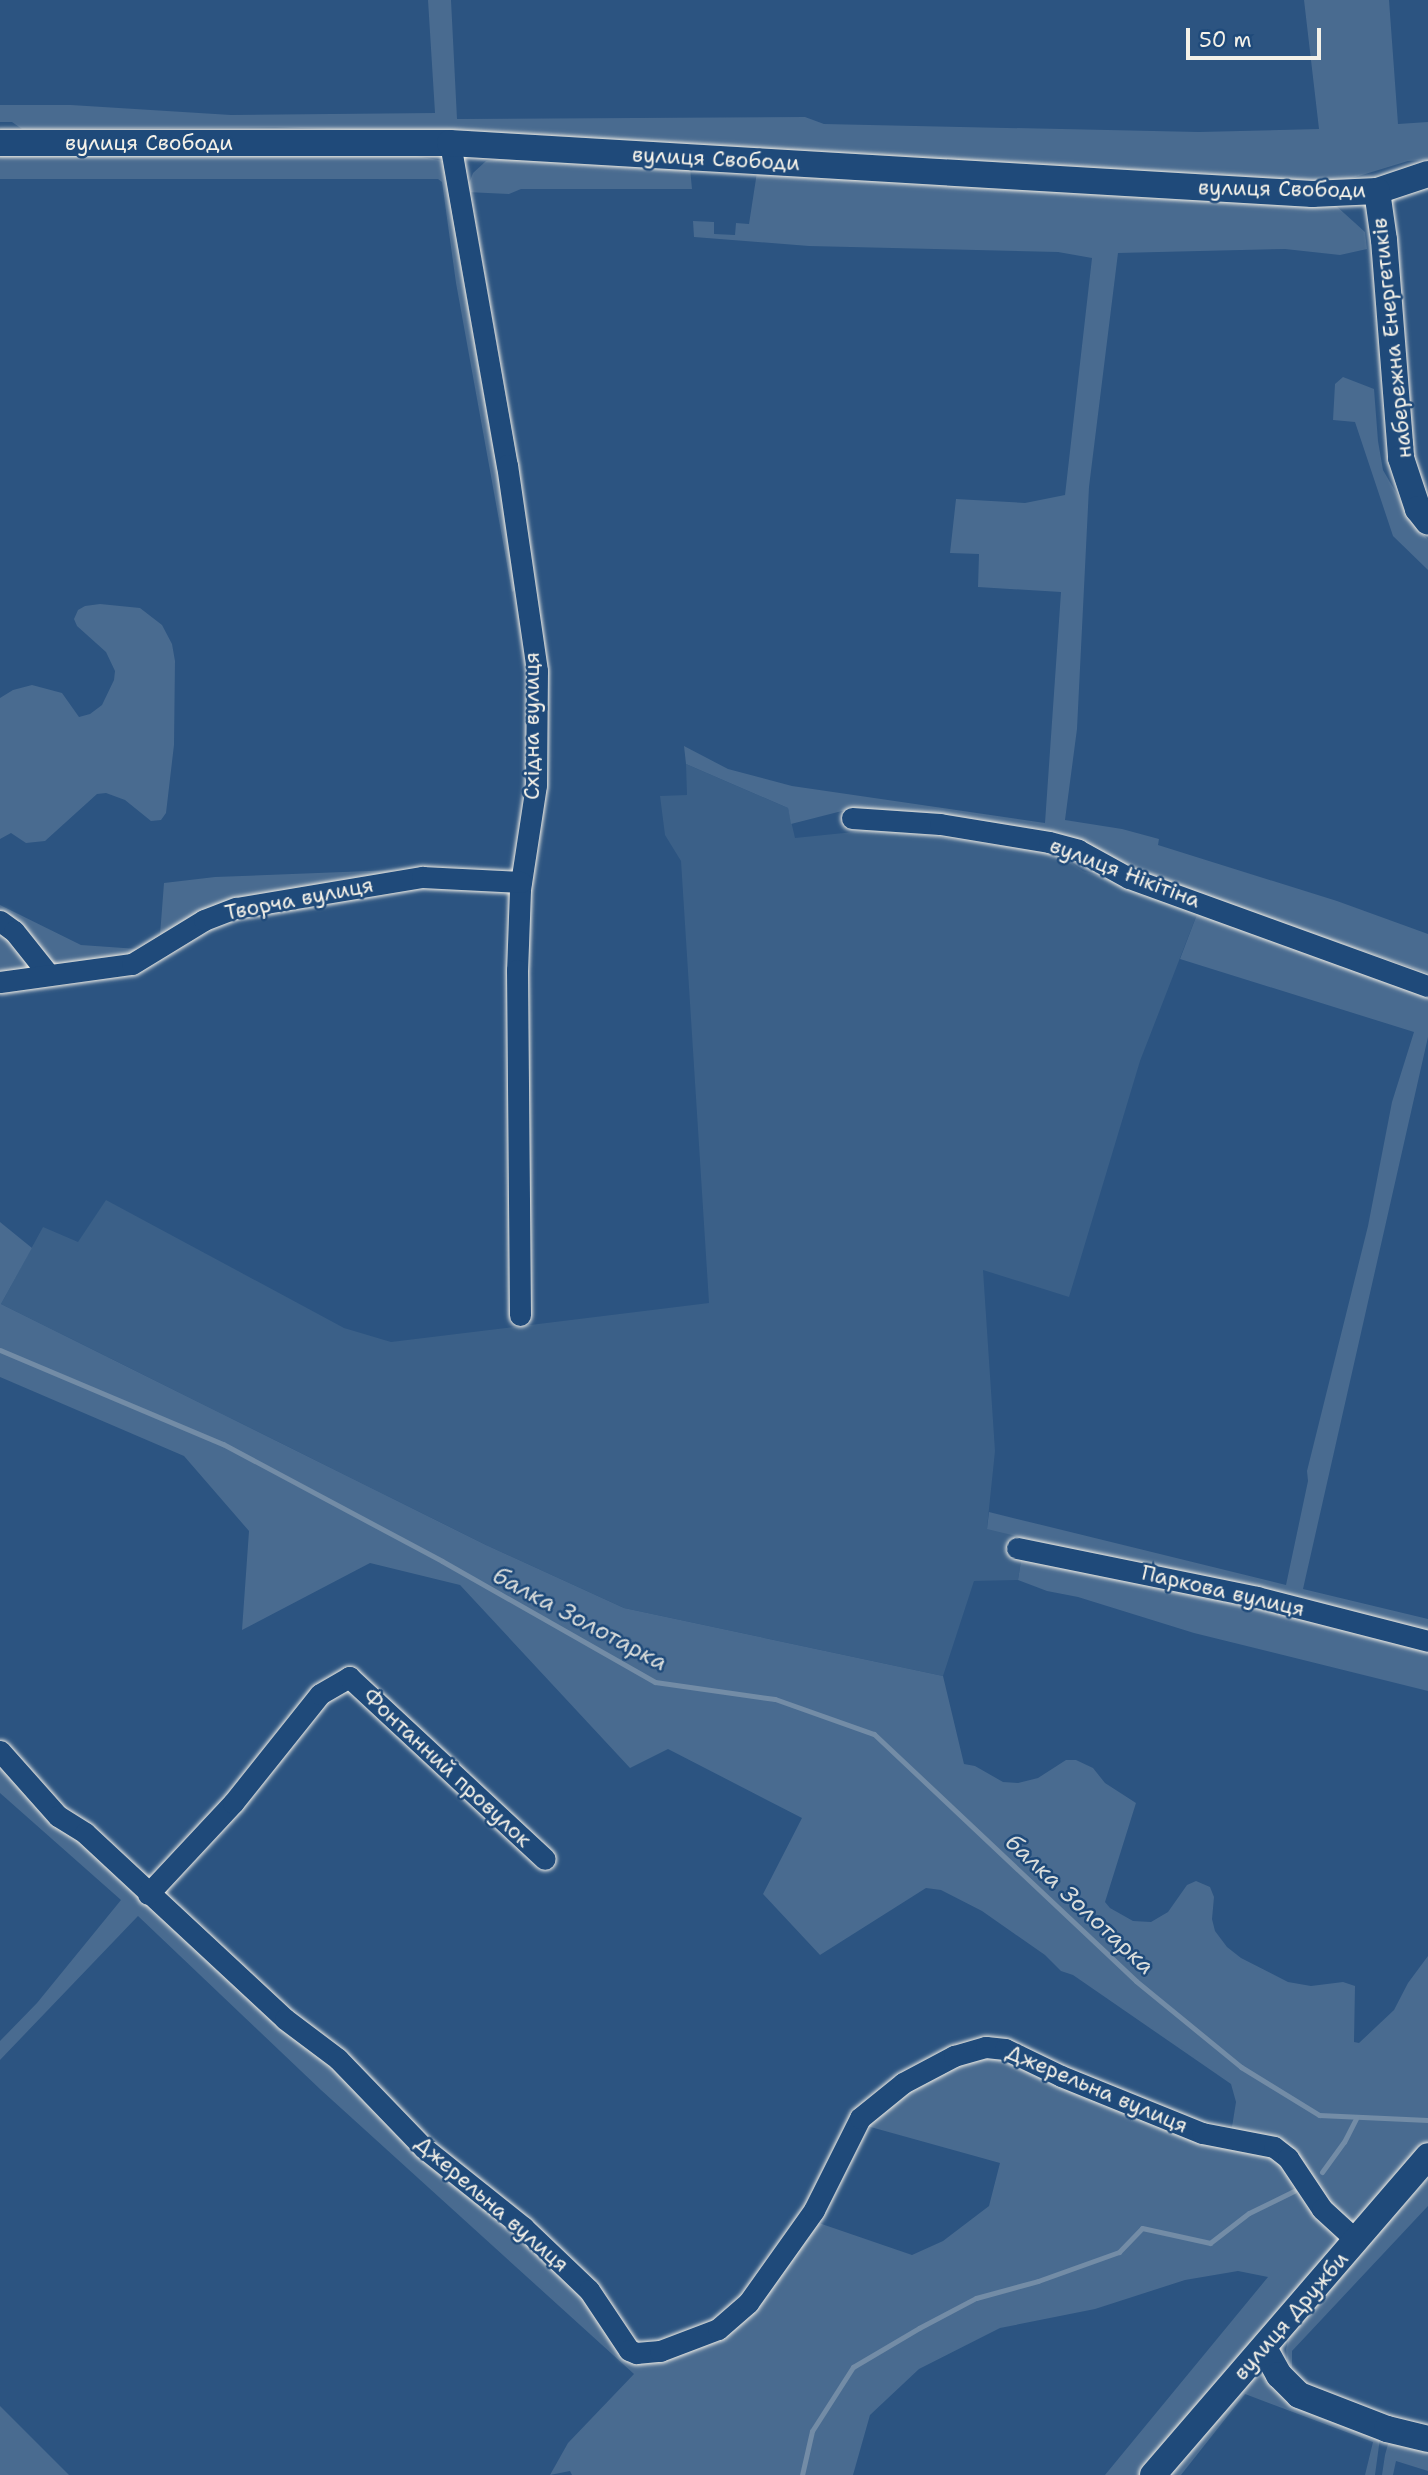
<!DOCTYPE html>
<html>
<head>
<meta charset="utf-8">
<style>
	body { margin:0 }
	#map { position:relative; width:1428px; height:2475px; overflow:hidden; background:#2c5481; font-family:"Shantell Sans",sans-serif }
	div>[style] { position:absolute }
	.built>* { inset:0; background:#3b6088 }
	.green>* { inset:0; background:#496b90 }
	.stream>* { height:5px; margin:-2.5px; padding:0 2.5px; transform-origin:2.5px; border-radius:2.5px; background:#738ca6 }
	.roads { filter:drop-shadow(0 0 2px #f4f1e8) drop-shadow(0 0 2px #f4f1e8) }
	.minor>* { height:21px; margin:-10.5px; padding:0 10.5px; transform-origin:10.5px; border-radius:10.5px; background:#1f4a7a }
	.tertiary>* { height:26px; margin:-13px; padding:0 13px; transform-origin:13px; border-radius:13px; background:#1f4a7a }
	span { translate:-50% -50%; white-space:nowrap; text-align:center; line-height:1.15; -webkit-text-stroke:5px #1f4a7a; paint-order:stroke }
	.street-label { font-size:21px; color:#f4f1e8 }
	.water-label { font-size:23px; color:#dadddb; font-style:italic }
	.scale { position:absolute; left:1186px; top:28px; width:135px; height:32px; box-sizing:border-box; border:4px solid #f4f1e8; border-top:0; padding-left:9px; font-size:21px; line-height:24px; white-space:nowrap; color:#f4f1e8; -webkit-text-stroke:5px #1f4a7a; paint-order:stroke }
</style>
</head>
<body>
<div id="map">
	<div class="built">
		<div style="clip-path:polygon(686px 764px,788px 808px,795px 838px,883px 829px,1058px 854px,1083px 871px,1199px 909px,1140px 1061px,1069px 1297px,983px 1270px,995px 1451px,987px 1528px,1025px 1537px,1018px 1580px,974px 1581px,943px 1676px,624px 1608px,486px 1545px,1px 1304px,43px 1227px,78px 1242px,106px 1200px,344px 1328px,391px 1342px,709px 1303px,681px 861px,665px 835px,660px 796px,687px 795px)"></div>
	</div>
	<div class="green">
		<div style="clip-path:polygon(428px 0,451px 0,457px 119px,805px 117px,824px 124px,1199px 132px,1319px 129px,1304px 0,1389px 0,1398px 124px,1428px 122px,1428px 160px,1408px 161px,1339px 182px,533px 137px,275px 127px,22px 129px,12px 122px,0 122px,0 105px,71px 105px,231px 115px,435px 113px)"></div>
		<div style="clip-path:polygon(0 152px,410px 155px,450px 162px,520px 585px,512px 592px,456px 283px,442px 182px,438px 179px,0 179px)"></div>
		<div style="clip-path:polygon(506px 159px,690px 168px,692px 189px,521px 189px,509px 194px,466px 192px,473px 173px,486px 161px)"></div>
		<div style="clip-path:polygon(757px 172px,1334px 204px,1365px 232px,1367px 249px,1340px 255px,1285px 249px,1118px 253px,1089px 487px,1077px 729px,1065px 820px,1122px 829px,1159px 839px,1158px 845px,1337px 901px,1428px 934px,1428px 973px,1158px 881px,1067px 841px,842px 811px,791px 824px,788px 808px,686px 764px,684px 746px,728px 769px,792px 786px,1045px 823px,1061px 592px,978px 587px,979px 554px,950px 553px,956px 499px,1025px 503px,1065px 495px,1092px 258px,1058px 252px,809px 246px,694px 237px,693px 221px,714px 222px,714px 234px,735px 235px,736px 223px,749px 224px)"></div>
		<div style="clip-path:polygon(1343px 377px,1374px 389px,1378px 441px,1383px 470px,1417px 529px,1428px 539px,1428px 570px,1393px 536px,1355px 422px,1333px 420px,1335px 384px)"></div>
		<div style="clip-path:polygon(100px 604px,140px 608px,162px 625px,172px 644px,175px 661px,174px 745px,166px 813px,161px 820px,151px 821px,125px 800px,106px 793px,97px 794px,45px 841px,26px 843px,11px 833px,0 839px,0 698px,13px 690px,32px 685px,62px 693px,79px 717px,90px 714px,102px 705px,114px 680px,115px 671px,106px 652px,77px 626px,74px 619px,78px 610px,85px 606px)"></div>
		<div style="clip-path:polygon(394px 870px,349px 883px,228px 905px,124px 961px,0 978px,0 905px,81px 945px,138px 949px,160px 935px,164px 883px,215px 877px)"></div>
		<div style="clip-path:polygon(1199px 909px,1428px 995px,1428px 1037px,1303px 1589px,1428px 1619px,1428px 1636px,987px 1529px,989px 1512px,1286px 1585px,1308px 1481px,1307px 1471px,1368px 1226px,1392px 1102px,1414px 1032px,1180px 959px)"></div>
		<div style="clip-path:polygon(0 1222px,32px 1248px,1px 1304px,486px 1545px,624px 1608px,943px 1676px,964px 1764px,975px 1766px,1003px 1782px,1018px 1783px,1038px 1778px,1066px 1760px,1076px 1760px,1093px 1768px,1105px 1783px,1136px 1803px,1105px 1902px,1110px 1908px,1133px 1921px,1151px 1922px,1168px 1912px,1187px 1885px,1196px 1881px,1210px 1887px,1214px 1897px,1212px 1919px,1215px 1931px,1227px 1947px,1241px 1958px,1288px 1982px,1311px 1986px,1343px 1982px,1355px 1986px,1354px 2042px,1359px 2043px,1394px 2010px,1408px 1983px,1428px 1956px,1428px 2151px,1363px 2221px,1349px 2221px,1338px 2217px,1295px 2161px,1213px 2130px,1232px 2127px,1236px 2102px,1231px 2084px,1073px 1975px,1061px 1971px,1045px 1955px,982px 1911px,941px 1890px,926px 1888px,820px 1955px,763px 1894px,802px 1818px,668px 1749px,630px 1768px,460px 1585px,370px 1563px,242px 1630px,249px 1531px,184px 1456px,0 1377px)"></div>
		<div style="clip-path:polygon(1022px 1555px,1169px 1585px,1428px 1648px,1428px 1691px,1194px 1633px,1078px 1597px,1047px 1591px,1018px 1580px)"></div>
		<div style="clip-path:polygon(0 1758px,586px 2293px,625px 2352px,705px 2339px,813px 2221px,912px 2255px,943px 2241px,989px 2206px,1000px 2163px,867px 2126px,885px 2105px,934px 2074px,998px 2051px,1272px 2154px,1342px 2241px,1139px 2475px,1105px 2475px,1268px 2277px,1238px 2271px,1185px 2280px,1095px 2309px,1000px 2328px,919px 2369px,870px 2415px,853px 2475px,572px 2475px,570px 2471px,550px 2475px,568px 2443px,634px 2374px,321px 2090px,138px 1916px,0 2060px,0 2041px,37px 2003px,121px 1900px,0 1793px)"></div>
		<div style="clip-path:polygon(1428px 2178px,1428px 2206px,1292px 2351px,1292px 2368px,1287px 2360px,1286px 2349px,1291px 2330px)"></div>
		<div style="clip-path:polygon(1257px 2372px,1380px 2438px,1375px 2475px,1365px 2475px,1373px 2442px,1245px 2394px,1181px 2475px,1163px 2475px)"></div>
		<div style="clip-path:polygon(0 2406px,69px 2475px,0 2475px)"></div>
		<div style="clip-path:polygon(1393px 2441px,1428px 2450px,1428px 2471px,1396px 2461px,1393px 2475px,1382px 2475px,1385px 2455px,1388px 2444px)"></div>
	</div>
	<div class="stream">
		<div style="left:0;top:1350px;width:242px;rotate:22.9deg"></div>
		<div style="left:223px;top:1444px;width:248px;rotate:28.1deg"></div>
		<div style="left:442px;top:1561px;width:245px;rotate:29.6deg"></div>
		<div style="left:655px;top:1682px;width:121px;rotate:8.1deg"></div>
		<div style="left:775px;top:1699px;width:105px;rotate:19.5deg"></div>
		<div style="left:874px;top:1734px;width:360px;rotate:43.3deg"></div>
		<div style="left:1136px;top:1981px;width:136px;rotate:39.3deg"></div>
		<div style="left:1241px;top:2067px;width:92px;rotate:31.6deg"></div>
		<div style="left:1319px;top:2115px;width:109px;rotate:2.6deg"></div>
		<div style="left:1322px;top:2172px;width:37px;rotate:-54deg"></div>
		<div style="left:1344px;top:2142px;width:28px;rotate:-63deg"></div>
		<div style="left:802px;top:2475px;width:45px;rotate:-77.2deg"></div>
		<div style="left:812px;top:2431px;width:76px;rotate:-57.4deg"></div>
		<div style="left:853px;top:2367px;width:77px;rotate:-30.6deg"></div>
		<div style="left:919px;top:2328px;width:64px;rotate:-27.8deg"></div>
		<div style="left:976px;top:2298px;width:64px;rotate:-15.3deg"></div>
		<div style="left:1038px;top:2281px;width:86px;rotate:-19.7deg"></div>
		<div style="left:1119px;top:2252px;width:33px;rotate:-46deg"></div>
		<div style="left:1142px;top:2228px;width:70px;rotate:12.4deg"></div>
		<div style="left:1210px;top:2243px;width:49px;rotate:-37.6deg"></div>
		<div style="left:1249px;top:2213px;width:50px;rotate:-26.1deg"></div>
	</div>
	<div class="roads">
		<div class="minor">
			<div style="left:450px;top:143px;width:327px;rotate:80deg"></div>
			<div style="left:507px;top:465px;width:208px;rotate:81.7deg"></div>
			<div style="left:537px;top:671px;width:114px;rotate:90.5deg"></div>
			<div style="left:536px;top:785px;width:106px;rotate:98.7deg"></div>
			<div style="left:520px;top:890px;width:80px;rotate:92.1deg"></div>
			<div style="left:517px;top:970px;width:345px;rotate:89.5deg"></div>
			<div style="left:852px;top:818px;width:88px;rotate:3.9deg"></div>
			<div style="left:940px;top:824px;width:110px;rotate:9.4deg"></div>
			<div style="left:1049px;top:842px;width:30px;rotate:15deg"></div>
			<div style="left:1078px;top:850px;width:58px;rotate:28.8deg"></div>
			<div style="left:1129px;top:878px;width:318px;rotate:19.9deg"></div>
			<div style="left:0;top:921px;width:17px;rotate:36deg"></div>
			<div style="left:14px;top:931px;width:56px;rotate:51.5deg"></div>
			<div style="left:0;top:982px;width:133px;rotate:-7.8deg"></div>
			<div style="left:132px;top:964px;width:84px;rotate:-31.4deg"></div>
			<div style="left:204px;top:920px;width:34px;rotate:-21deg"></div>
			<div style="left:236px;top:908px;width:189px;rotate:-9.5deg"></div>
			<div style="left:422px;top:877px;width:99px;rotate:2.9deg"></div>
			<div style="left:1017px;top:1548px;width:245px;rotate:11.5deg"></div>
			<div style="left:1257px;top:1597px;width:177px;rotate:14.4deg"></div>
			<div style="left:0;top:1751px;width:87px;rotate:48.3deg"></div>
			<div style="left:58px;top:1816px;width:32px;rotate:32deg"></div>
			<div style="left:85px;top:1833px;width:273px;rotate:42.9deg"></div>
			<div style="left:285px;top:2019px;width:66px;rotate:37deg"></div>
			<div style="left:338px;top:2059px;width:124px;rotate:46deg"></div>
			<div style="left:424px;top:2148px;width:127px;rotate:38.6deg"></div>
			<div style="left:523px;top:2227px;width:91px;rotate:43.7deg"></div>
			<div style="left:589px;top:2290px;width:72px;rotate:56.3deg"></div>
			<div style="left:629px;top:2350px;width:8px;rotate:23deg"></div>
			<div style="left:636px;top:2353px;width:24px;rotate:-5deg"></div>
			<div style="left:660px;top:2351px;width:62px;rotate:-20.8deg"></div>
			<div style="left:718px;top:2329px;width:40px;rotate:-41deg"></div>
			<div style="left:748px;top:2303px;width:114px;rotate:-54.6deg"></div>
			<div style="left:814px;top:2210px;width:103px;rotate:-63.4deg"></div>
			<div style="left:860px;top:2118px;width:55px;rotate:-39.1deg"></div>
			<div style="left:903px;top:2083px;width:58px;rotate:-27.9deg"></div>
			<div style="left:954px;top:2056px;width:33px;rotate:-16deg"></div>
			<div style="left:986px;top:2047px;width:19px;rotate:6deg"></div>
			<div style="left:1005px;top:2049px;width:62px;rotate:25.7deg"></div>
			<div style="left:1061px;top:2076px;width:152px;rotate:22deg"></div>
			<div style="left:1202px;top:2133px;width:73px;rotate:11deg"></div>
			<div style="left:1274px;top:2147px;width:18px;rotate:38deg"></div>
			<div style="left:1288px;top:2158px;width:61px;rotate:56.3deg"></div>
			<div style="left:1322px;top:2209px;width:47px;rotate:42.4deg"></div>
			<div style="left:148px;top:1894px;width:125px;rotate:-47deg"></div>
			<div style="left:233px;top:1803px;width:139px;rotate:-51.4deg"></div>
			<div style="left:320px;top:1694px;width:34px;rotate:-30deg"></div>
			<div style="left:349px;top:1677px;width:267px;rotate:42.9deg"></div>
		</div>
		<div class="tertiary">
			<div style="left:0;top:143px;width:450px"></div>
			<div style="left:450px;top:143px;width:864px;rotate:3.39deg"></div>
			<div style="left:1312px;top:194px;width:65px;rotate:-2.6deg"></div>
			<div style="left:1377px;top:191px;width:54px;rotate:-18.4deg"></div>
			<div style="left:1377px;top:191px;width:49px;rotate:81.9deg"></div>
			<div style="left:1384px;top:240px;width:219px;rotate:85.5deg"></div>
			<div style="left:1401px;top:458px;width:54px;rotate:71.6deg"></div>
			<div style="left:1418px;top:509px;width:16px;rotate:52deg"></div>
			<div style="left:1264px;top:2348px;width:31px;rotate:61deg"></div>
			<div style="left:1279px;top:2375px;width:28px;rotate:45deg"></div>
			<div style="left:1299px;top:2395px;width:94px;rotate:21.1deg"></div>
			<div style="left:1387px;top:2429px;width:42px;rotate:13.7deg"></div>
			<div style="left:1153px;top:2475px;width:421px;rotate:-49.2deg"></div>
		</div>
	</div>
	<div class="street-label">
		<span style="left:149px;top:143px">вулиця Свободи</span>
		<span style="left:716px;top:159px;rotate:3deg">вулиця Свободи</span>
		<span style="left:1282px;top:189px;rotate:1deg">вулиця Свободи</span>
		<span style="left:1392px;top:338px;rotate:-96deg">набережна Енергетиків</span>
		<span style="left:532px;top:726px;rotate:-90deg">Східна вулиця</span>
		<span style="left:1125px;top:873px;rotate:21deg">вулиця Нікітіна</span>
		<span style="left:299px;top:899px;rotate:-11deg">Творча вулиця</span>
		<span style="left:1223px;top:1591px;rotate:13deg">Паркова вулиця</span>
		<span style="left:447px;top:1768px;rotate:43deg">Фонтанний провулок</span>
		<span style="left:1097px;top:2089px;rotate:23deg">Джерельна вулиця</span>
		<span style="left:492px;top:2204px;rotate:41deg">Джерельна вулиця</span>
		<span style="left:1291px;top:2316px;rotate:-49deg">вулиця Дружби</span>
	</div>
	<div class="water-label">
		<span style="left:580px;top:1619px;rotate:28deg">балка Золотарка</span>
		<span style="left:1080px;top:1904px;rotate:43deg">балка Золотарка</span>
	</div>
	<div class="scale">50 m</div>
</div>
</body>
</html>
